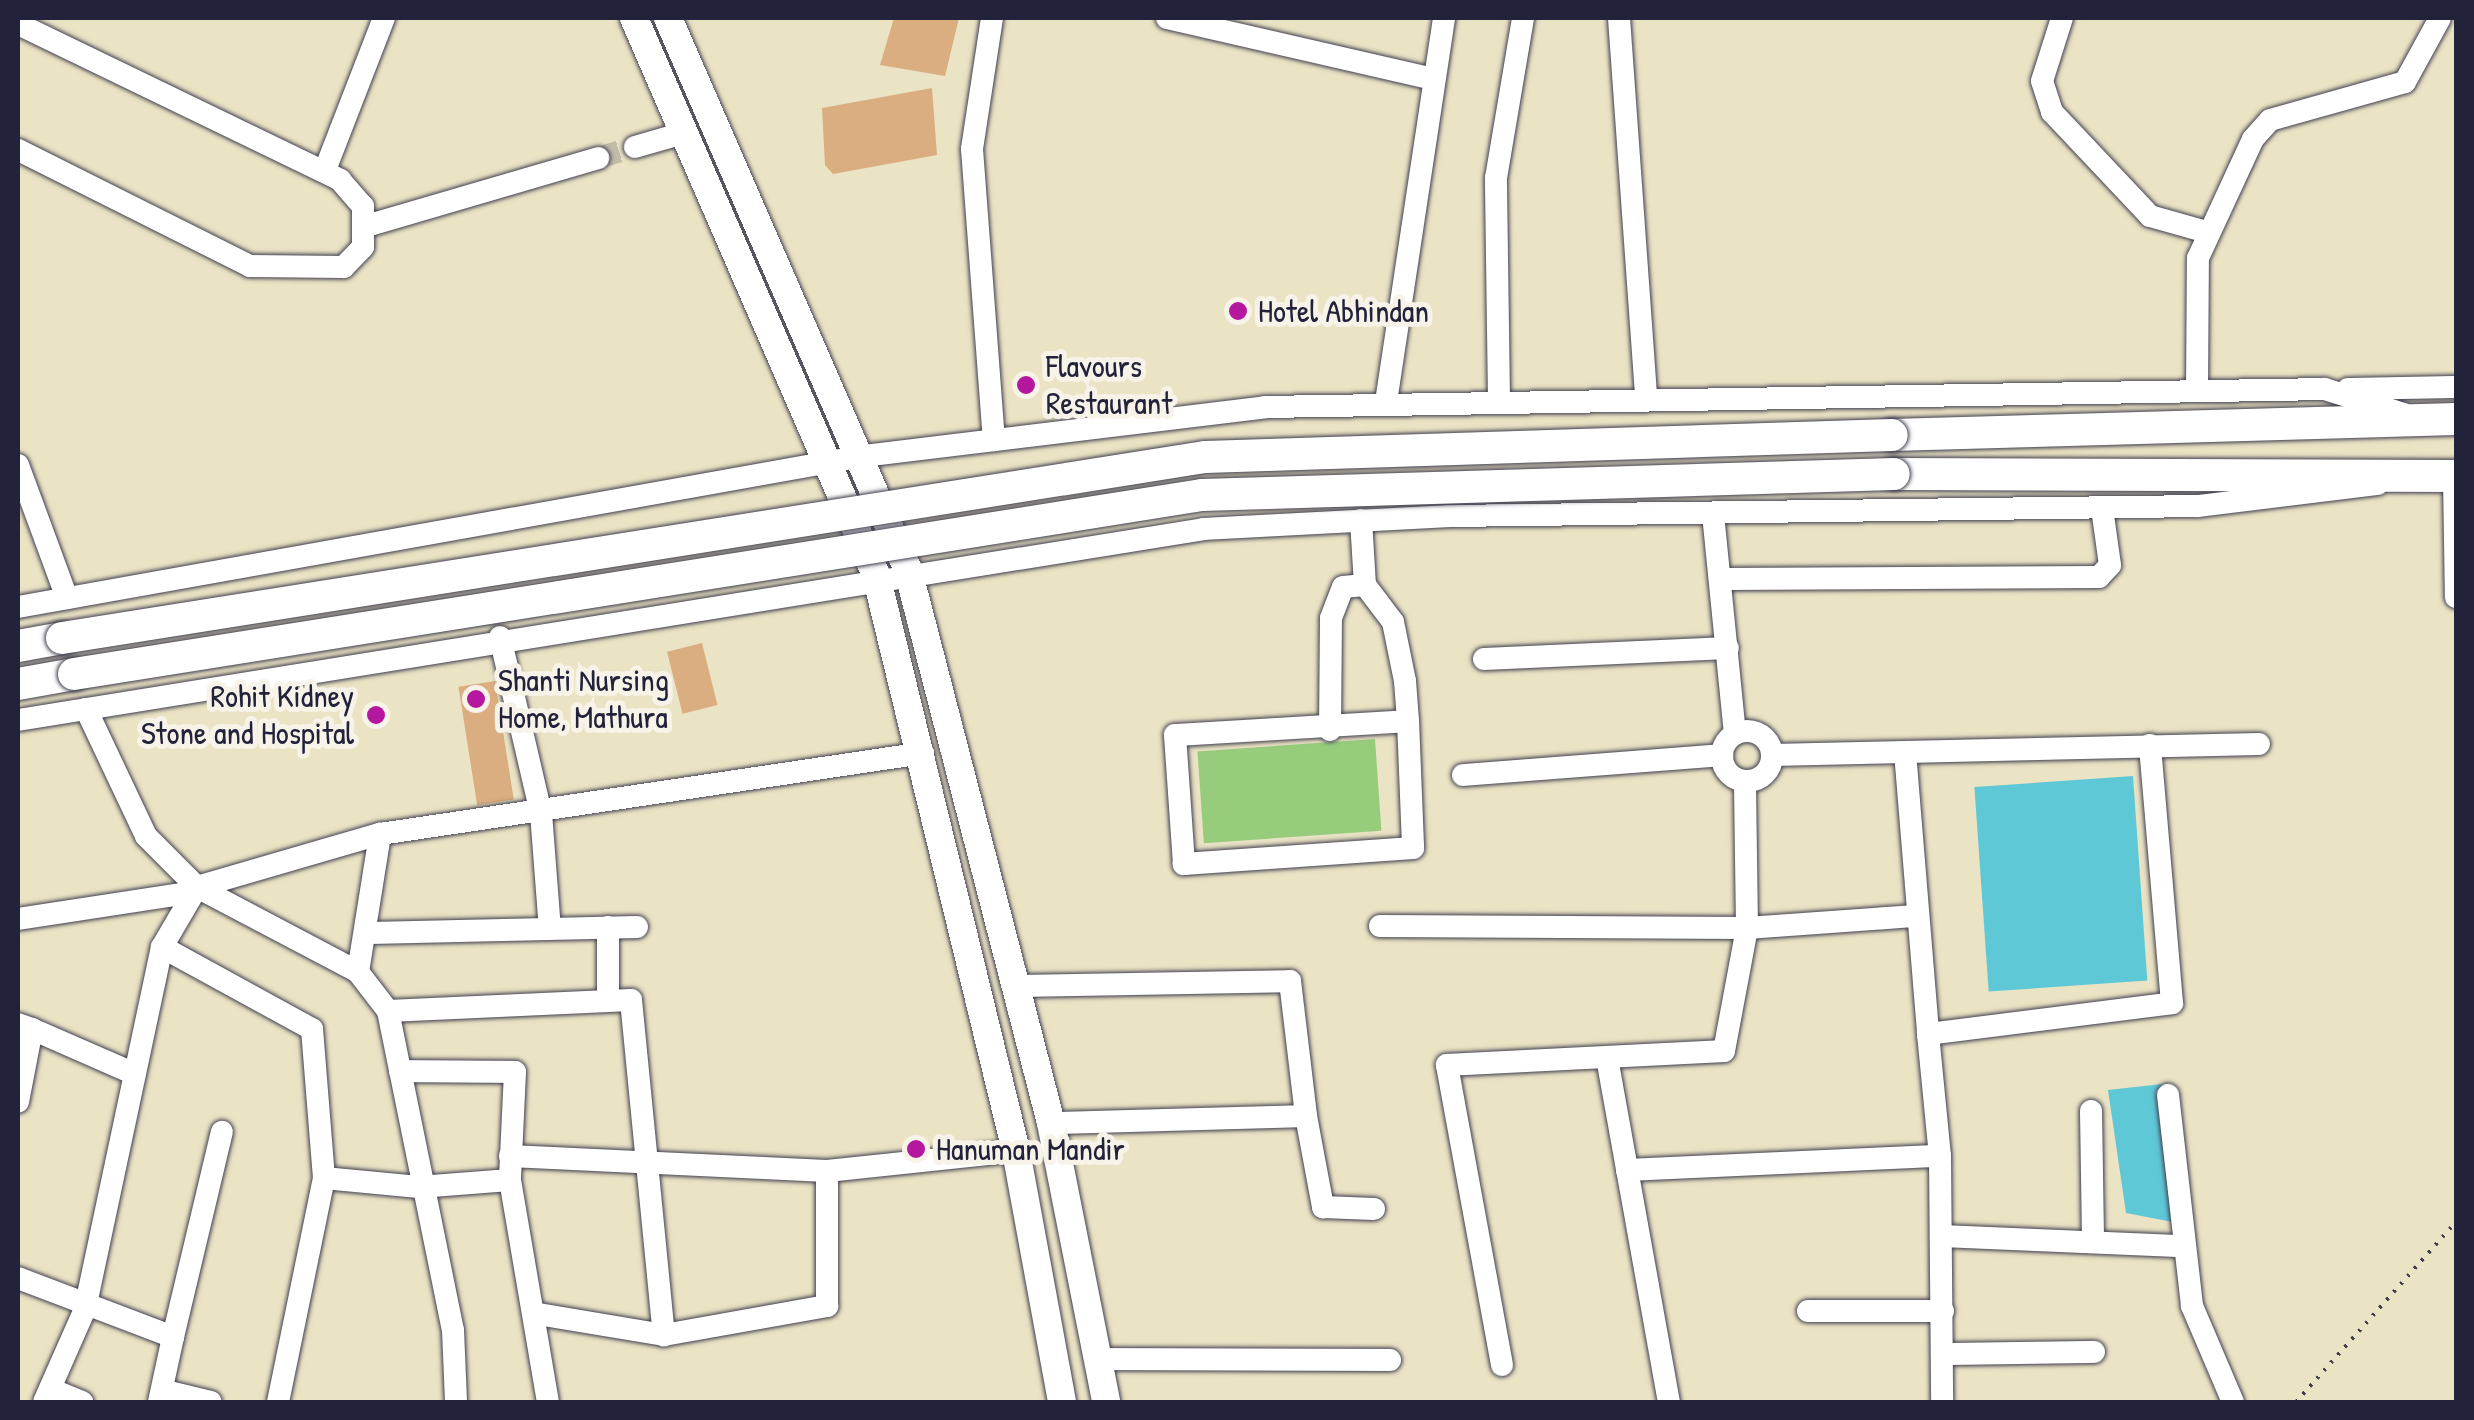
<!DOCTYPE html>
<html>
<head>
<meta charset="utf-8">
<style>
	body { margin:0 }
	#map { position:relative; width:2474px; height:1420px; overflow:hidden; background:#eae3c4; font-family:"Patrick Hand",sans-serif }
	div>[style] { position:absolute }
	.green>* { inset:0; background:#97cc7d; transform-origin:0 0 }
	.water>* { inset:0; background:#5ec8d7; transform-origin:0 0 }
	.building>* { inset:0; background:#daae80; transform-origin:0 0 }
	.minor-tunnel>* { height:22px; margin-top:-11px; transform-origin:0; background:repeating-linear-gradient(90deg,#c2bca9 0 22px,transparent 0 33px) }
	.path>* { height:4px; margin-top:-2px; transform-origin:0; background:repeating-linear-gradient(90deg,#403f50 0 2.5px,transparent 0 10.5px) }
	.roads { filter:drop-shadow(0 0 2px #403f50) drop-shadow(0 0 2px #403f50) }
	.minor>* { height:22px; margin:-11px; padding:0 11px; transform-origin:11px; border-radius:11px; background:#fff }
	.minor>.ring { margin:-11px; padding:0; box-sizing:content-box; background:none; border:22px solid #fff; border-radius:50% }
	.major>* { height:28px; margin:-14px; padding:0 14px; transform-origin:14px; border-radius:14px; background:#fff }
	.highway>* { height:32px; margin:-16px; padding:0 16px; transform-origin:16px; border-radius:16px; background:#fff }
	.bridges { filter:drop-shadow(0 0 2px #403f50) drop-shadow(0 0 2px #403f50) }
	.highway-bridge>* { height:32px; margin:-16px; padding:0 16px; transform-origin:16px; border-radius:16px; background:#fff }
	.dots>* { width:28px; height:28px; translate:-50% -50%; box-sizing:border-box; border:5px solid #f7f3e8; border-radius:50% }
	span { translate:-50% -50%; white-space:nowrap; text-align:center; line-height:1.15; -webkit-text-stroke:10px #f7f3e8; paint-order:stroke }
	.poi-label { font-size:32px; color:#22223b }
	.left { translate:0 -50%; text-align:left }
	.right { translate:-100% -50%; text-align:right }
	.frame { position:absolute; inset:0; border:20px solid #22223b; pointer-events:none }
</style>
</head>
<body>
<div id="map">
	<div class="green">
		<div style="left:1375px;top:739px;width:92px;height:178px;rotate:86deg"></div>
	</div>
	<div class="water">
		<div style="left:2133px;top:776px;width:205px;height:159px;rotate:86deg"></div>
		<div style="clip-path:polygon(2162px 1084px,2169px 1128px,2173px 1222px,2126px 1213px,2108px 1090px)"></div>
	</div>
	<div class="building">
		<div style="clip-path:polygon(894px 18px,959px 18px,945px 76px,880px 65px)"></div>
		<div style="clip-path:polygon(932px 88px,937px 155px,833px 174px,825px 165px,822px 108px)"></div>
		<div style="left:702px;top:643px;width:64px;height:36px;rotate:76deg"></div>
		<div style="left:495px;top:681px;width:120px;height:37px;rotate:81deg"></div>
	</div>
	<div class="minor-tunnel">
		<div style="left:598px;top:158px;width:39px;rotate:-17deg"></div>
	</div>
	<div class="path">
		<div style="left:2296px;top:1402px;width:241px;rotate:-48.4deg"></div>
	</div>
	<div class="roads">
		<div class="minor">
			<div style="left:992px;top:18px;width:133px;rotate:98.7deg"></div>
			<div style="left:972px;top:149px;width:292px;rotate:85.7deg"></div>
			<div style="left:1167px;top:18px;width:270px;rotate:12.9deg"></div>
			<div style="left:1619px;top:18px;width:382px;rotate:85.9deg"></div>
			<div style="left:2062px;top:18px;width:66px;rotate:107.6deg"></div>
			<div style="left:2042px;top:81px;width:33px;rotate:72deg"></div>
			<div style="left:2052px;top:112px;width:143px;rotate:46.7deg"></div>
			<div style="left:2150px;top:216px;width:59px;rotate:15.7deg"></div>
			<div style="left:18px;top:24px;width:358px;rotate:25.8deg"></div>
			<div style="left:340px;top:180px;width:35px;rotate:49deg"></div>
			<div style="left:363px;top:206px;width:41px;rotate:90deg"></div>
			<div style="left:363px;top:247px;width:28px;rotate:134deg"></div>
			<div style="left:344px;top:267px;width:94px;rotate:-179.4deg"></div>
			<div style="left:250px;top:266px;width:259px;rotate:-153.4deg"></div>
			<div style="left:635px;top:147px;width:47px;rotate:-16.1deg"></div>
			<div style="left:325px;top:170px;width:163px;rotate:-68.8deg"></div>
			<div style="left:366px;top:226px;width:242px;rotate:-16.3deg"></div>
			<div style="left:2348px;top:389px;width:108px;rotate:-1.1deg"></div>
			<div style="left:2197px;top:391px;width:133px;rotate:-89.6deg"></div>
			<div style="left:2198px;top:258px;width:131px;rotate:-65.2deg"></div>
			<div style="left:2253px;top:139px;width:25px;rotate:-48deg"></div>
			<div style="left:2270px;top:120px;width:140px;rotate:-15.7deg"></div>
			<div style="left:2405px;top:82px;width:73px;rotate:-61.3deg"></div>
			<div style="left:1499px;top:400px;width:222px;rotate:-90.8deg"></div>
			<div style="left:1496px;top:178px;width:162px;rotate:-80.4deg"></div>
			<div style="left:1386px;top:402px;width:388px;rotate:-81.4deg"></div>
			<div style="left:18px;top:465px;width:142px;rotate:69.8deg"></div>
			<div style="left:2454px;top:476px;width:121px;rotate:89.1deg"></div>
			<div style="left:1713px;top:514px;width:221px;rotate:84.3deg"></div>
			<div style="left:1361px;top:520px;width:65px;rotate:86.5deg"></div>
			<div style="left:1365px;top:585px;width:46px;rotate:52.9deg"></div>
			<div style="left:1393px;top:622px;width:60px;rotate:78.5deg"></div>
			<div style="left:1405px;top:681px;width:40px;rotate:85.7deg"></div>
			<div style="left:1408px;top:721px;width:127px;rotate:87.7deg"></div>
			<div style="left:1413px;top:848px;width:230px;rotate:176deg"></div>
			<div style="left:1184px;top:864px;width:129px;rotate:-94deg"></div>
			<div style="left:1175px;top:735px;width:233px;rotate:-3.4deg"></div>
			<div style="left:1723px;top:579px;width:376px;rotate:-0.3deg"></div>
			<div style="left:2099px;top:577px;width:16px;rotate:-47deg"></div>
			<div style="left:2110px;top:565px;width:58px;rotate:-98deg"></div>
			<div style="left:18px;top:607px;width:858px;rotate:-10.13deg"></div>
			<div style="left:863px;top:456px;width:405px;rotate:-6.9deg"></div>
			<div style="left:1265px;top:407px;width:1060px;rotate:-0.97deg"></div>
			<div style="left:2325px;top:389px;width:83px;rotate:17.6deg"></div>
			<div style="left:500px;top:637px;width:181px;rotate:76.9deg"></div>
			<div style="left:541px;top:813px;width:116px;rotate:85.6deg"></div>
			<div style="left:1484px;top:659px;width:244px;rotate:-2.6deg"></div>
			<div style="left:86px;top:709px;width:140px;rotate:64.7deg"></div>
			<div style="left:146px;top:836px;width:72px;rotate:45deg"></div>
			<div style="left:197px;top:887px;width:182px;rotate:27.8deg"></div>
			<div style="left:358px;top:972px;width:49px;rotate:52.4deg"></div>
			<div style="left:388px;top:1011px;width:326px;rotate:78.5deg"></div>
			<div style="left:453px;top:1330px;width:72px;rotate:87.6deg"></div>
			<div style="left:18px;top:720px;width:1201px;rotate:-9.15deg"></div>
			<div style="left:1204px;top:529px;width:245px;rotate:-3deg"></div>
			<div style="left:1449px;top:516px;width:749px;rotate:-0.76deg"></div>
			<div style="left:2198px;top:506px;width:181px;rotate:-7deg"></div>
			<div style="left:1330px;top:730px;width:112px;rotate:-89.5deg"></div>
			<div style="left:1331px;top:618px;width:33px;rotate:-69deg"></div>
			<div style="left:1343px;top:587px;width:22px;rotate:-5deg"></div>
			<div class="ring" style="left:1722px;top:731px;width:28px;height:28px"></div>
			<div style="left:1905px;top:752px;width:283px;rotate:85.3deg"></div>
			<div style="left:1928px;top:1034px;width:246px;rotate:-7.2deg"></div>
			<div style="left:2172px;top:1003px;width:259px;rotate:-94.9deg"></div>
			<div style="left:1772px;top:755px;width:487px;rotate:-1.3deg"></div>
			<div style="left:1463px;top:775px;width:260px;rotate:-4.4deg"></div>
			<div style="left:18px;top:919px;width:178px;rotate:-8.7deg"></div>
			<div style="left:1380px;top:926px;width:367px;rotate:0.3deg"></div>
			<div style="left:1747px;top:928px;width:166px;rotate:-4.1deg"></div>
			<div style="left:370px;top:933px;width:267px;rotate:-1.3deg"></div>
			<div style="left:162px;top:947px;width:171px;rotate:28.7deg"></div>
			<div style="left:312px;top:1029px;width:149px;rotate:85.4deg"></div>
			<div style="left:324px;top:1178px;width:229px;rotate:101.6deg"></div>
			<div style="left:358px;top:972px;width:140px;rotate:-80.9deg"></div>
			<div style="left:1016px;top:986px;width:274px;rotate:-1deg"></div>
			<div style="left:1290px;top:981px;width:136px;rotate:83.2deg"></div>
			<div style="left:1306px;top:1116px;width:255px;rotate:178.4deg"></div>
			<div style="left:608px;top:1000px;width:73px;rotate:-90deg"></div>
			<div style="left:388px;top:1011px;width:243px;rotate:-2.6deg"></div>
			<div style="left:631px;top:1000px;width:337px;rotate:84.4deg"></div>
			<div style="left:664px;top:1335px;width:127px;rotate:-170.5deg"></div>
			<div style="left:18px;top:1024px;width:15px;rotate:20deg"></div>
			<div style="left:32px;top:1029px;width:74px;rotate:100.9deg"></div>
			<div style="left:32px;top:1029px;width:112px;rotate:23.6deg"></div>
			<div style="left:1928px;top:1034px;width:123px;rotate:84.4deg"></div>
			<div style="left:1940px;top:1156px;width:246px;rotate:89.5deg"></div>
			<div style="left:1607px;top:1058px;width:350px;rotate:79.8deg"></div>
			<div style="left:400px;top:1071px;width:115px;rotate:0.5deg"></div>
			<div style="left:515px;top:1072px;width:108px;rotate:92.7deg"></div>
			<div style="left:510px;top:1180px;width:225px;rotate:80.3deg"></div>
			<div style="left:2168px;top:1095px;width:212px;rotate:83.5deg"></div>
			<div style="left:2192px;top:1306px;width:104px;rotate:66.9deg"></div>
			<div style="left:2091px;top:1111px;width:126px;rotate:89.1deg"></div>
			<div style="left:1306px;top:1116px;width:93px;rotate:79.4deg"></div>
			<div style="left:1323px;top:1207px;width:51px;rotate:2.2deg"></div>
			<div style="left:510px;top:1156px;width:317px;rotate:2.7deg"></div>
			<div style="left:827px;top:1171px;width:190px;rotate:-6deg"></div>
			<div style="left:1627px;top:1170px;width:313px;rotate:-2.6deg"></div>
			<div style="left:324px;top:1178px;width:95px;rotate:5.4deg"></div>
			<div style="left:419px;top:1187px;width:91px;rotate:-4.4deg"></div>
			<div style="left:1941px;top:1236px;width:243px;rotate:2.4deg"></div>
			<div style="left:18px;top:1278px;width:166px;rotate:20.8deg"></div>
			<div style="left:173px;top:1337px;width:66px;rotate:102.2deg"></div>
			<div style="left:1808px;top:1311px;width:135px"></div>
			<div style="left:664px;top:1335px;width:166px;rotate:-10.1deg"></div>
			<div style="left:827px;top:1306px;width:135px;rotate:-90deg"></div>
			<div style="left:173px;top:1337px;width:211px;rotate:-76.6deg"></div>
			<div style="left:1942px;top:1354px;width:152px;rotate:-0.8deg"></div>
			<div style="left:1099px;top:1359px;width:291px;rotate:0.2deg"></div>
			<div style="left:1502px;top:1365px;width:305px;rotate:-100.4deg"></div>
			<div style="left:1447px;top:1065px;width:277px;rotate:-2.9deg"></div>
			<div style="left:1724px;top:1051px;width:125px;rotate:-79.4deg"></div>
			<div style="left:1747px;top:928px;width:147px;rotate:-90.8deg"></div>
			<div style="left:50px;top:1389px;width:35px;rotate:22deg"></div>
			<div style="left:165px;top:1391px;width:47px;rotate:13.4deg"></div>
			<div style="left:44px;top:1402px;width:102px;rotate:-66.2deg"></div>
			<div style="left:85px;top:1309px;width:370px;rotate:-78deg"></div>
			<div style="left:162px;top:947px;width:69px;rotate:-59.7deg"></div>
			<div style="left:197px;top:887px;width:191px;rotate:-16.2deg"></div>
			<div style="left:380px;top:834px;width:549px;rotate:-8.48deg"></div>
		</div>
		<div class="major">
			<div style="left:634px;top:18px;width:607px;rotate:66.52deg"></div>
			<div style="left:876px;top:575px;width:593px;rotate:76.34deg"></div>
			<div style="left:1016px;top:1151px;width:255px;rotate:79.6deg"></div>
			<div style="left:668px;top:18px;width:602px;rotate:66.5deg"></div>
			<div style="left:908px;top:570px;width:571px;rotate:75.5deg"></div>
			<div style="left:1051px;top:1123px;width:284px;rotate:78.8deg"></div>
		</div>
		<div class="highway">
			<div style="left:1892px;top:435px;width:564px;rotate:-1.62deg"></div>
			<div style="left:1894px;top:474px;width:562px;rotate:0.2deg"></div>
			<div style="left:18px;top:646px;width:45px;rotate:-10.3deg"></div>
			<div style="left:18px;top:684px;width:57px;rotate:-10.1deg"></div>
		</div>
	</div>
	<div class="bridges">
		<div class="highway-bridge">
			<div style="left:62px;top:638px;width:1157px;rotate:-9deg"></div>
			<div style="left:1205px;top:457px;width:687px;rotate:-1.83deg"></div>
			<div style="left:74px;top:674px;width:1142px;rotate:-9.02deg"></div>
			<div style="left:1202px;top:495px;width:692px;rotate:-1.74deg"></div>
		</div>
	</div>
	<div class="dots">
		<div style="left:1238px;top:311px;background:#b5179e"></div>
		<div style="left:1026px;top:385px;background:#b5179e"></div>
		<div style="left:476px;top:699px;background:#b5179e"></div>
		<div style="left:376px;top:715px;background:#b5179e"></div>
		<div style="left:916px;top:1149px;background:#b5179e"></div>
	</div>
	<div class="poi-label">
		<span class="left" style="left:1258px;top:311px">Hotel Abhindan</span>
		<span class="left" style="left:1046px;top:385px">Flavours<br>Restaurant</span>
		<span class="left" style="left:498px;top:699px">Shanti Nursing<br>Home, Mathura</span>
		<span class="right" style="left:354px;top:715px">Rohit Kidney<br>Stone and Hospital</span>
		<span class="left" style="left:936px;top:1149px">Hanuman Mandir</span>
	</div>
	<div class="frame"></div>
</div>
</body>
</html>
